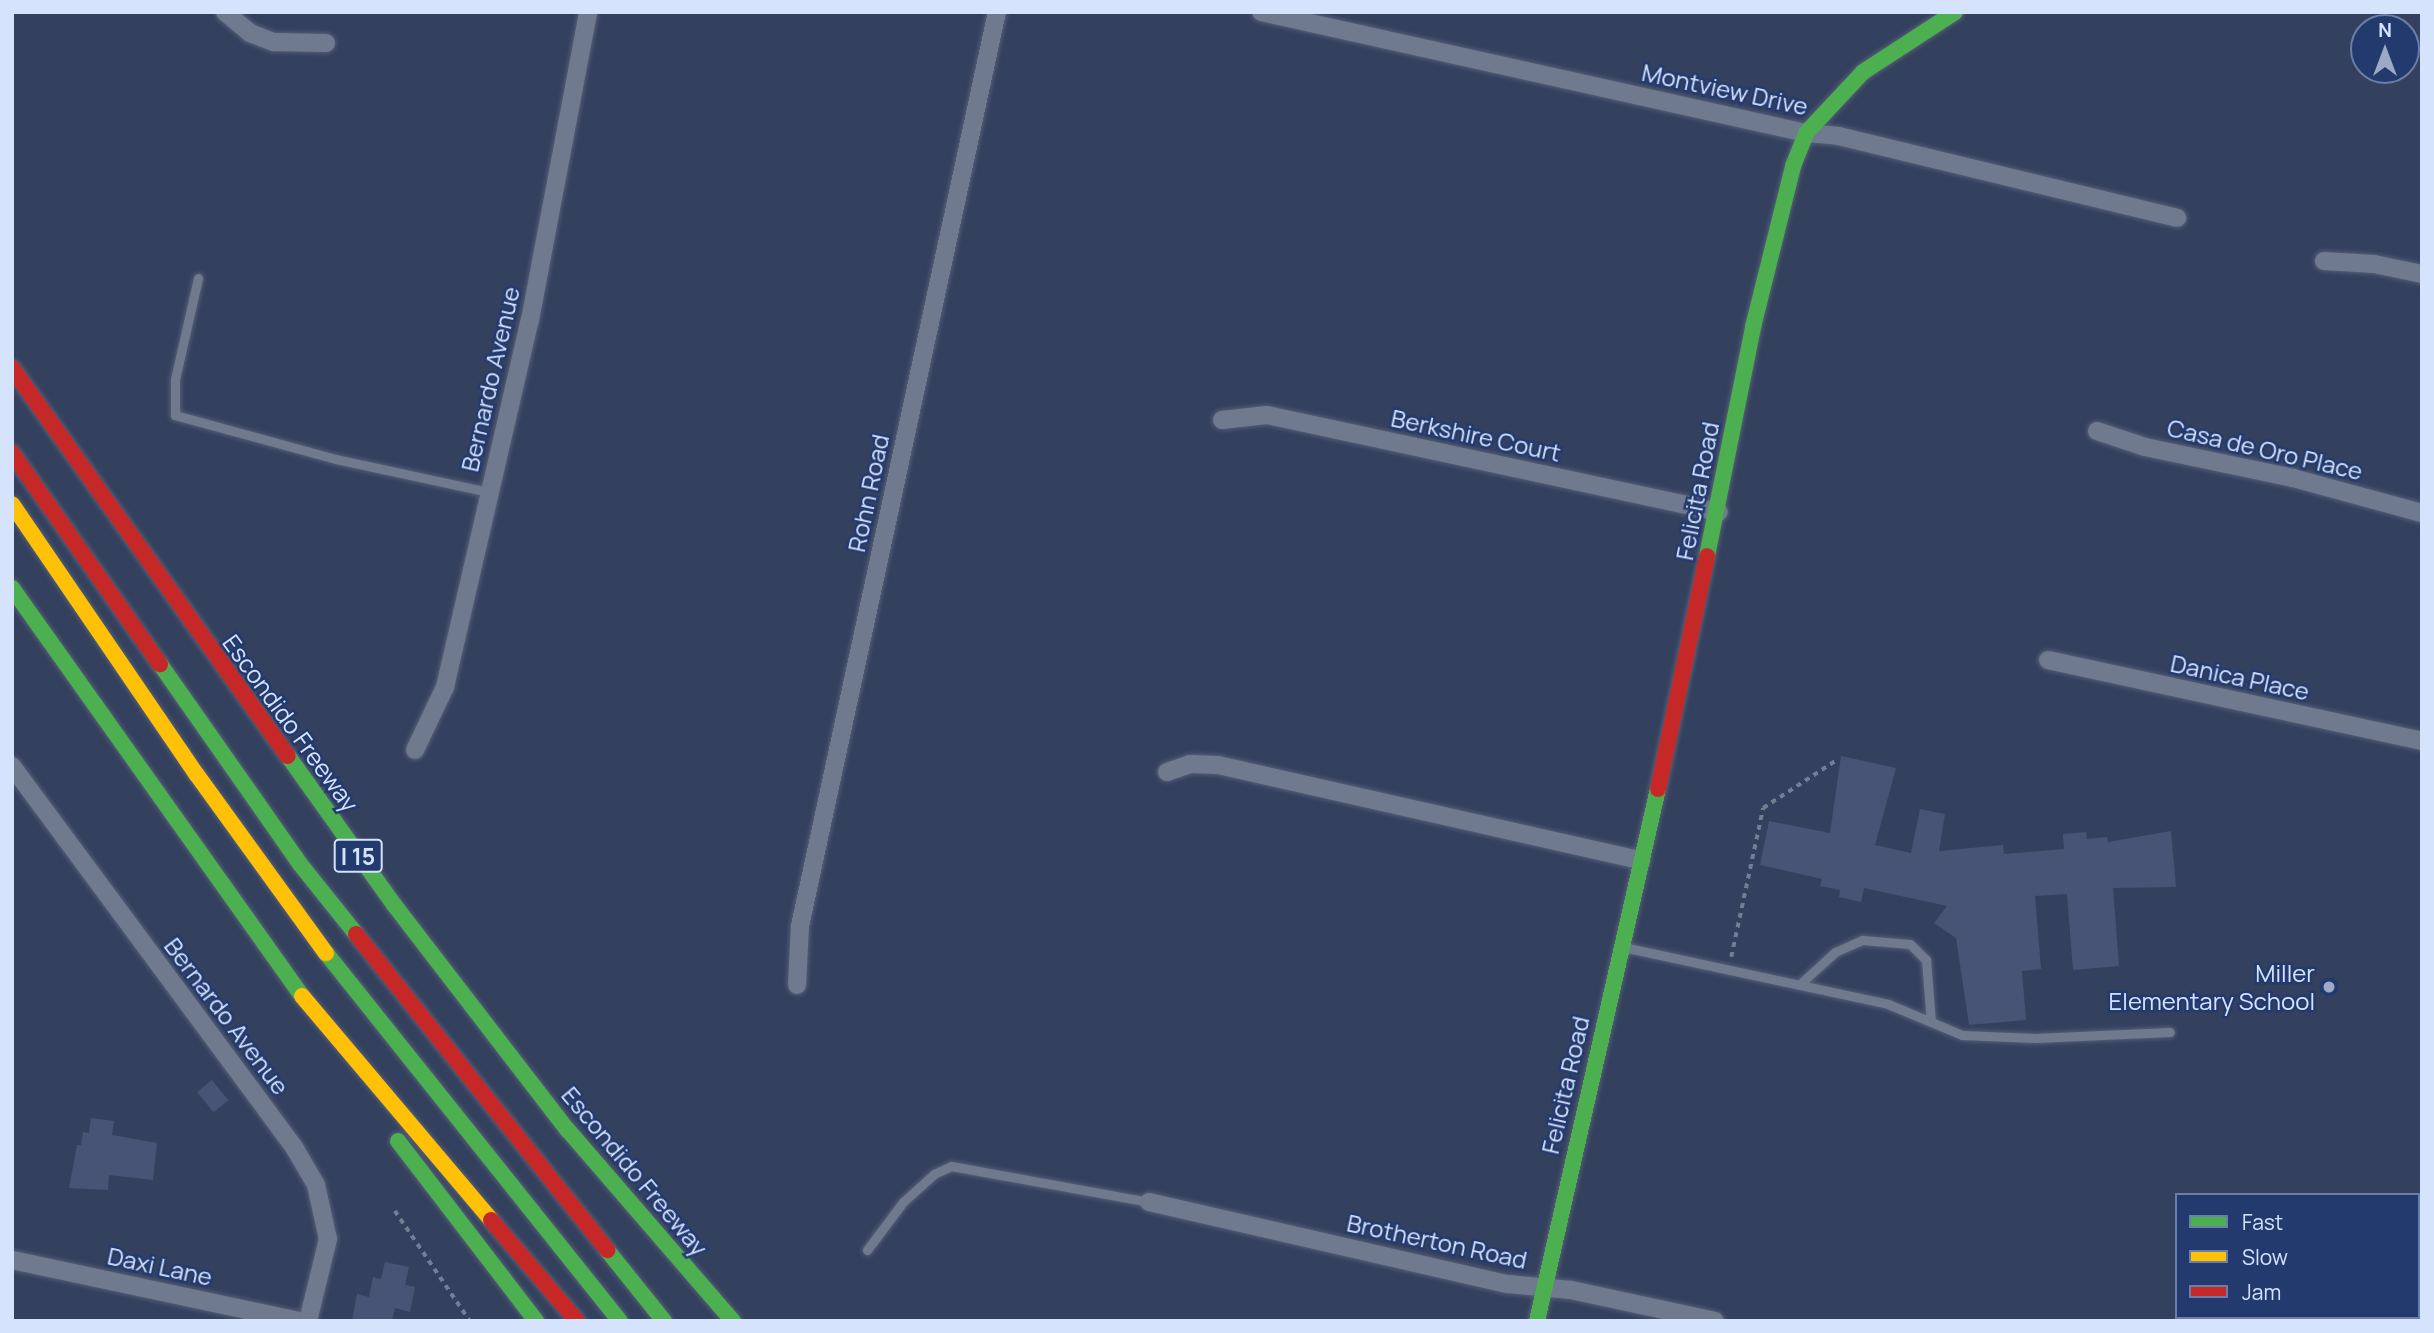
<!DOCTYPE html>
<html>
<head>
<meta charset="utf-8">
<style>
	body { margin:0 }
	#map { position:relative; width:2434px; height:1333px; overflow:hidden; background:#34415e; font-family:Manrope,sans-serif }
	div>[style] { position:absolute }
	.building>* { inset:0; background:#475475; transform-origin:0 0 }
	.path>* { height:3.5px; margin-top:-1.75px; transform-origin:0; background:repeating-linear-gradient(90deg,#747d91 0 5px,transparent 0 10px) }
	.roads { filter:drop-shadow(0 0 2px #545e76) drop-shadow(0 0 2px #545e76) }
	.lane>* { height:9px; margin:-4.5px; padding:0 4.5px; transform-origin:4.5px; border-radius:4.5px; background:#707a8f }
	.street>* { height:18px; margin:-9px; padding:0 9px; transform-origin:9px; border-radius:9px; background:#707a8f }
	.fast>* { height:16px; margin:-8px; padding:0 8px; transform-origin:8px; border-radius:8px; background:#4caf50 }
	.slow>* { height:16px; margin:-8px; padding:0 8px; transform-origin:8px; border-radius:8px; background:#ffc107 }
	.jam>* { height:16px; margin:-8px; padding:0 8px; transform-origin:8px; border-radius:8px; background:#c62828 }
	.dots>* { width:19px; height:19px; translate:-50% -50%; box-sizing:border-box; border:4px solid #233a6f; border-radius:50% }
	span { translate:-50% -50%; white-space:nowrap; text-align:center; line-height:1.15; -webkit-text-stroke:5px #233a6f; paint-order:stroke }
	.shield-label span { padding:2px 5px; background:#233a6f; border:2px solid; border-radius:5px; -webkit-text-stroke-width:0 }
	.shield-label { font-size:23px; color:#d6e3fd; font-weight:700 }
	.street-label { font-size:24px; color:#d6e3fd }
	.poi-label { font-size:24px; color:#d6e3fd }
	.right { translate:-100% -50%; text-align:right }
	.frame { position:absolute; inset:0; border:14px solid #d6e3fd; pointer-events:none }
	.legend { position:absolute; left:2175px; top:1193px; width:245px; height:126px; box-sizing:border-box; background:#233a6f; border:2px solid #6b7ea8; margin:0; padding:9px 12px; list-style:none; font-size:21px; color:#d6e3fd }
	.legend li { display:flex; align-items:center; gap:14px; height:35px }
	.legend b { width:35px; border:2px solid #6b7ea8 }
	.north { position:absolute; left:2350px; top:14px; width:70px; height:70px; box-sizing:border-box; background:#233a6f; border:2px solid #6b7ea8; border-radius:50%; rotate:0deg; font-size:19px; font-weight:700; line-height:28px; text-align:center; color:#d6e3fd }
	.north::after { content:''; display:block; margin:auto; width:24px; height:32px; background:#9daac5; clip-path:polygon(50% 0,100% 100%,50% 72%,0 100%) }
</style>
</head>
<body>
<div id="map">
	<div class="building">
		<div style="clip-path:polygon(1841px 756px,1896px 768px,1875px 845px,1911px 853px,1920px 809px,1945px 814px,1939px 851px,2003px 845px,2004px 854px,2064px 849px,2063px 834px,2086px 832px,2087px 839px,2107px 837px,2108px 842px,2171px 831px,2176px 887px,2113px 888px,2119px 966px,2073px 970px,2067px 894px,2035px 896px,2041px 969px,2022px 971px,2026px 1020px,1969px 1025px,1956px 938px,1934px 923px,1947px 906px,1864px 888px,1861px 902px,1839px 897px,1840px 890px,1820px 886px,1822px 879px,1760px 865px,1769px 821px,1830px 833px)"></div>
		<div style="left:212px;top:1080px;width:26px;height:19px;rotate:51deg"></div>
		<div style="clip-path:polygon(91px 1118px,114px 1121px,112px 1135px,157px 1143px,153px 1180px,109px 1175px,108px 1190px,69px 1188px,77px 1145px,81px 1145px,83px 1132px,89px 1133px)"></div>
		<div style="clip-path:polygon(385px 1262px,409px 1267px,405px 1285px,415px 1287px,410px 1312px,395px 1308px,392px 1321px,352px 1321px,357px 1294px,369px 1297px,373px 1277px,381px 1279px)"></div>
	</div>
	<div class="path">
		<div style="left:1731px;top:957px;width:152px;rotate:-77.9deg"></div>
		<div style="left:1763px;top:808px;width:86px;rotate:-33.1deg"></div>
		<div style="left:395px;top:1211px;width:133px;rotate:55.7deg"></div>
	</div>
	<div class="roads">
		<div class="lane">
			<div style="left:198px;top:278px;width:104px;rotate:102.8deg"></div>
			<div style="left:175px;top:379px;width:36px;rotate:90deg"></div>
			<div style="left:175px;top:415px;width:167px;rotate:15.3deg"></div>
			<div style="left:336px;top:459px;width:157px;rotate:12.2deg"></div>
			<div style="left:1623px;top:947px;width:271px;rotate:12.1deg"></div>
			<div style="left:1888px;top:1004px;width:80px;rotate:22.7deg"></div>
			<div style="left:1962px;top:1035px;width:73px;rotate:2.4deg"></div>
			<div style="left:2035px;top:1038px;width:135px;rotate:-2.5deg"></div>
			<div style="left:1800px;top:984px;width:47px;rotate:-42.4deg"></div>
			<div style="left:1835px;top:952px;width:30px;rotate:-24deg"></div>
			<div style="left:1862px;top:940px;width:48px;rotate:4.8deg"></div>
			<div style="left:1910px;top:944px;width:23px;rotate:45deg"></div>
			<div style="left:1926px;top:960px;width:62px;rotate:85.4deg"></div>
			<div style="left:867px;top:1250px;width:60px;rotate:-53.1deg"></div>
			<div style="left:903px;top:1202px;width:42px;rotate:-42.1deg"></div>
			<div style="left:934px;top:1174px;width:19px;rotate:-25deg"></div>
			<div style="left:951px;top:1166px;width:201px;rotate:10.3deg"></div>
		</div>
		<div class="street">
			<div style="left:225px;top:12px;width:33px;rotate:40deg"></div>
			<div style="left:250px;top:33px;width:26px;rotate:21deg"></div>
			<div style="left:274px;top:42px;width:52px;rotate:1.1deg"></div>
			<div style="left:1261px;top:12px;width:558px;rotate:12.52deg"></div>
			<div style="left:1806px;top:133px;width:33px;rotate:5deg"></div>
			<div style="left:1839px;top:136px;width:348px;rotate:13.6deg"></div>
			<div style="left:2324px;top:261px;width:50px;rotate:3.4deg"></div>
			<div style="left:2374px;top:264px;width:49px;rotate:11.8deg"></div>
			<div style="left:1222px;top:420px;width:45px;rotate:-6.3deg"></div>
			<div style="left:1267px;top:415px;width:462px;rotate:12.1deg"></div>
			<div style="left:2097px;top:431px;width:51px;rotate:18.4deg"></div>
			<div style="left:2145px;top:447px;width:151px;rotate:11.8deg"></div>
			<div style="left:2293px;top:478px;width:134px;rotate:15.2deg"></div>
			<div style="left:2048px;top:660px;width:383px;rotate:12.2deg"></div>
			<div style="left:415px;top:750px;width:70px;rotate:-64.5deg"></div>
			<div style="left:445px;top:687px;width:377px;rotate:-77deg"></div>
			<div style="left:530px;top:320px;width:313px;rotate:-79.3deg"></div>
			<div style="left:12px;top:766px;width:474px;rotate:53.5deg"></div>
			<div style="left:294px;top:1147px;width:44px;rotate:59.9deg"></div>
			<div style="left:316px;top:1185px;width:55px;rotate:77.5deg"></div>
			<div style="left:328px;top:1239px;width:84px;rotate:103.7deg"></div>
			<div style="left:1167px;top:772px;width:24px;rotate:-19deg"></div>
			<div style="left:1190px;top:764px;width:28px;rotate:2deg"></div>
			<div style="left:1218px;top:765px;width:434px;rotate:12.7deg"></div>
			<div style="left:797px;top:985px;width:59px;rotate:-87.1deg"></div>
			<div style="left:800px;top:926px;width:935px;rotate:-77.84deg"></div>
			<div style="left:1149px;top:1202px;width:368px;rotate:12.9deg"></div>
			<div style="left:1508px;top:1284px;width:63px;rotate:5.4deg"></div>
			<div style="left:1571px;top:1290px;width:147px;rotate:12.1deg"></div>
			<div style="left:12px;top:1260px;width:292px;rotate:12deg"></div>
		</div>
		<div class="fast">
			<div style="left:1707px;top:556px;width:234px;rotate:-78.6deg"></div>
			<div style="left:1753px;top:327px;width:166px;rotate:-76deg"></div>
			<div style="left:1793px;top:166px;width:35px;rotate:-68deg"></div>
			<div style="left:1806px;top:133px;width:83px;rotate:-46.9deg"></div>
			<div style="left:1863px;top:72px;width:110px;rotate:-33.1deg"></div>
			<div style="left:12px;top:588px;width:501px;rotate:54.6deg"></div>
			<div style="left:160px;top:664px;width:244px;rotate:55deg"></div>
			<div style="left:300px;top:864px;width:90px;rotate:51.3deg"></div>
			<div style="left:288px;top:756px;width:184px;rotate:54.5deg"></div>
			<div style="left:395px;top:906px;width:282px;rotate:52.4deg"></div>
			<div style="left:567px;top:1129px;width:254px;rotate:49.2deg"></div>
			<div style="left:326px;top:953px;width:471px;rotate:51.4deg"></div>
			<div style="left:398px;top:1141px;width:227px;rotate:52.5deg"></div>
			<div style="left:607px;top:1250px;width:91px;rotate:51.2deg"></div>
			<div style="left:1537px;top:1321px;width:546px;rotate:-77.19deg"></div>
		</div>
		<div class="slow">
			<div style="left:12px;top:504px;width:328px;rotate:55.7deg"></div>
			<div style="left:197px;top:775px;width:220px;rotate:54.1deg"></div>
			<div style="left:302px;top:996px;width:293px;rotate:49.8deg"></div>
		</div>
		<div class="jam">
			<div style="left:12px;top:368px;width:476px;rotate:54.6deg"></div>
			<div style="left:12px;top:453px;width:258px;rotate:55deg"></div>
			<div style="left:1658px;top:789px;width:238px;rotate:-78.1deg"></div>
			<div style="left:356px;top:934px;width:404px;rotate:51.5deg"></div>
			<div style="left:491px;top:1220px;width:133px;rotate:49.6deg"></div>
		</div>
	</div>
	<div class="dots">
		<div style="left:2329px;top:987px;background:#9daac5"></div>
	</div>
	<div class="shield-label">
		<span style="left:358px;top:856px">I 15</span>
	</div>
	<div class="street-label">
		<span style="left:1725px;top:89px;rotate:12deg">Montview Drive</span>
		<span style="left:490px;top:379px;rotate:-77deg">Bernardo Avenue</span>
		<span style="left:1476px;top:435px;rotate:12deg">Berkshire Court</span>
		<span style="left:2265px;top:449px;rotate:13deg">Casa de Oro Place</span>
		<span style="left:1697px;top:491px;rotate:-79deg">Felicita Road</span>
		<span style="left:868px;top:493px;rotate:-78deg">Rohn Road</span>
		<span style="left:2240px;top:677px;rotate:12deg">Danica Place</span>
		<span style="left:291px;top:723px;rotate:54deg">Escondido Freeway</span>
		<span style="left:227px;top:1016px;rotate:53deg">Bernardo Avenue</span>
		<span style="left:1565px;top:1085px;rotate:-77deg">Felicita Road</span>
		<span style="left:635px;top:1171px;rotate:50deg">Escondido Freeway</span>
		<span style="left:1437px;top:1241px;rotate:12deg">Brotherton Road</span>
		<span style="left:160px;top:1266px;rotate:12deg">Daxi Lane</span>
	</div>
	<div class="poi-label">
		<span class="right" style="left:2315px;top:987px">Miller<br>Elementary School</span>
	</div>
	<div class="frame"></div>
	<ul class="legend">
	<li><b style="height:9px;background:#4caf50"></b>Fast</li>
	<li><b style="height:9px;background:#ffc107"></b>Slow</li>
	<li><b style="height:9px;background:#c62828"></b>Jam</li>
	</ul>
	<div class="north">N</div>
</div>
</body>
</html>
